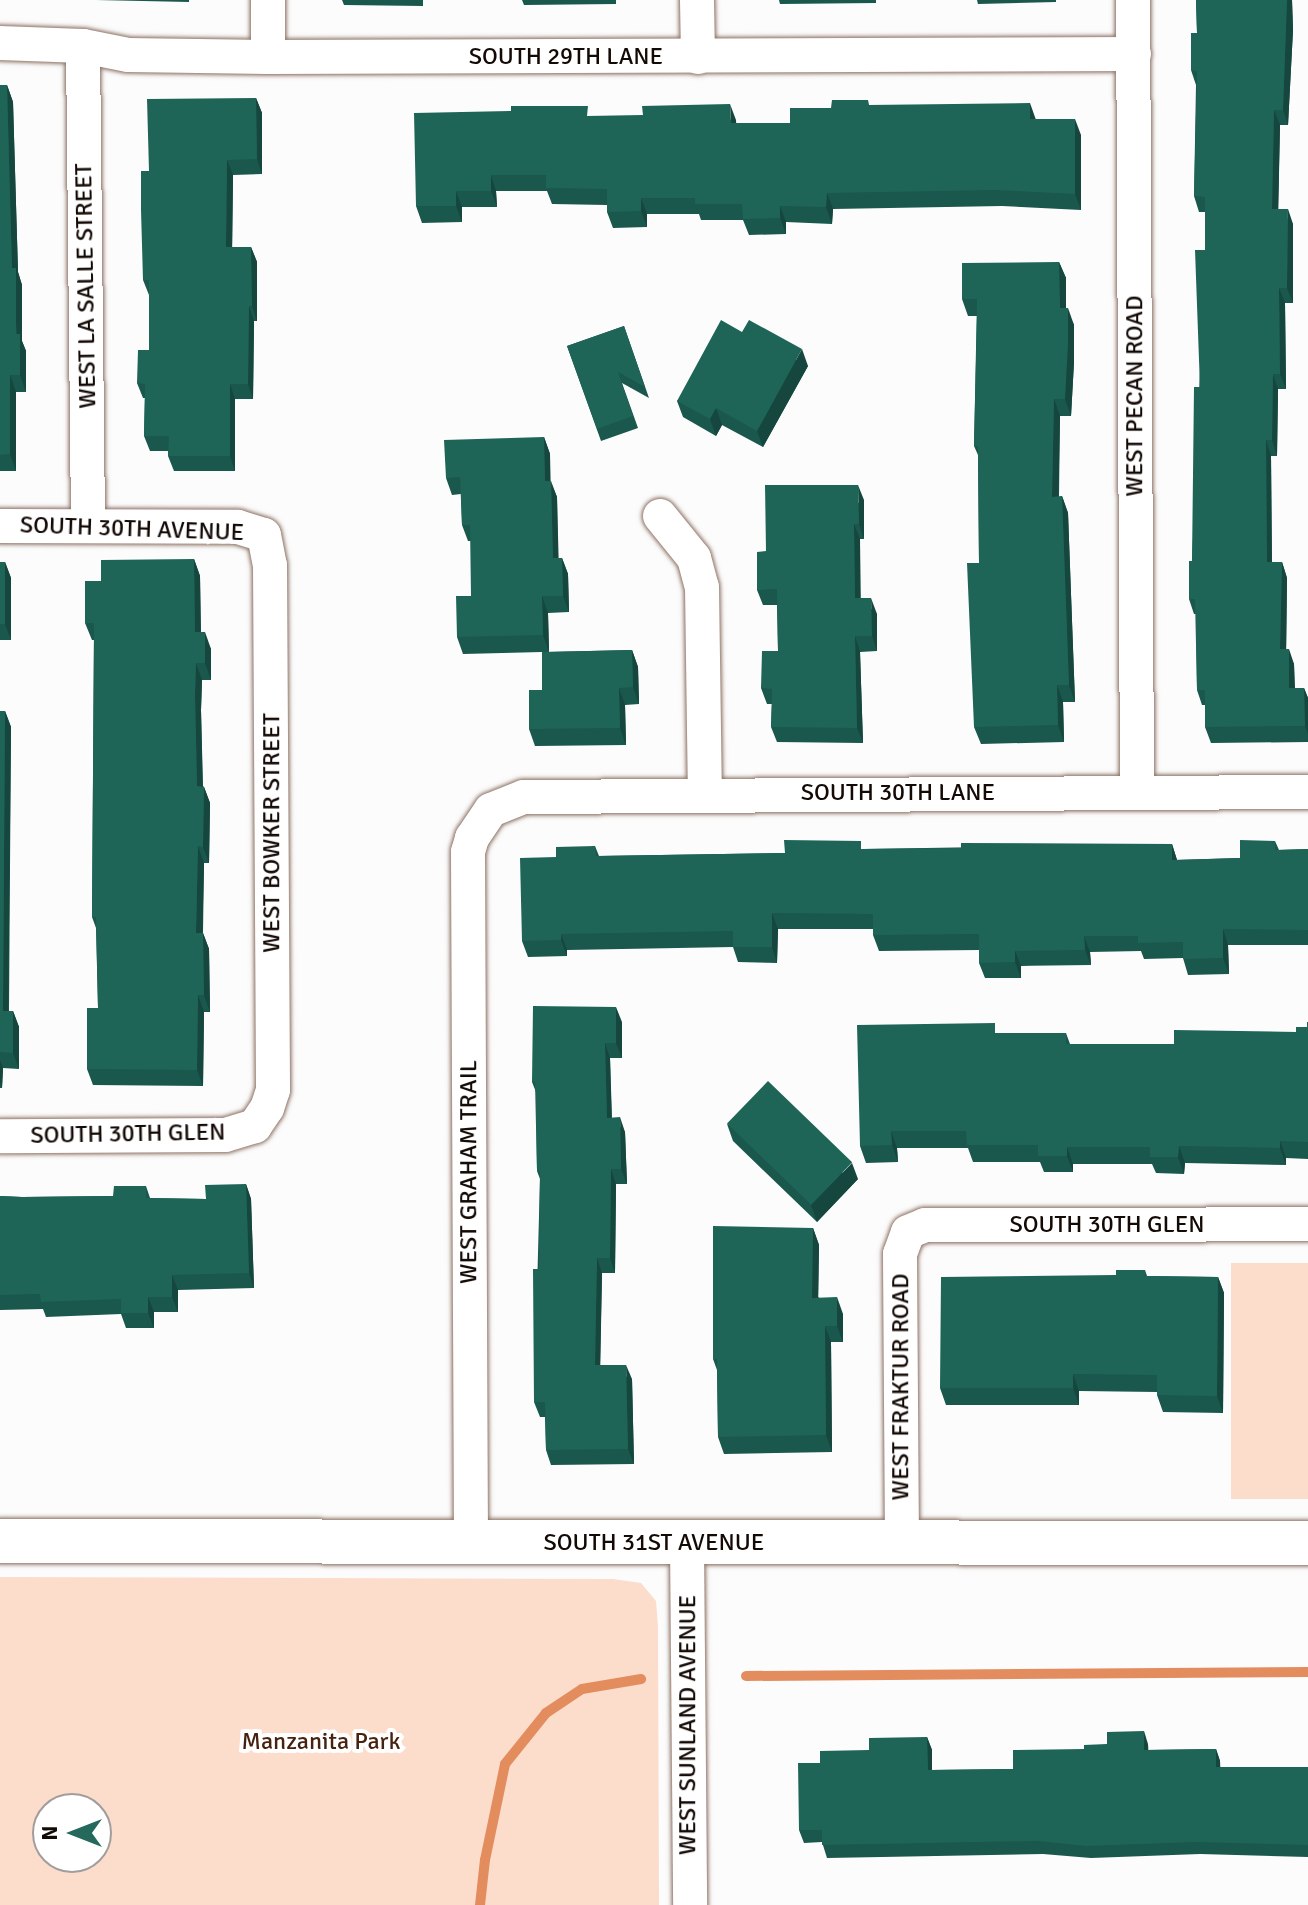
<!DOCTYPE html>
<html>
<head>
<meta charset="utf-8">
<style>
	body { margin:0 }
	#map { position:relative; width:1308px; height:1905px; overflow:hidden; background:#fcfcfc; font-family:Signika,sans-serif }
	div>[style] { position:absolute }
	.green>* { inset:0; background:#fcdccb; transform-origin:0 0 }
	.stream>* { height:10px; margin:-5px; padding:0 5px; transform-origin:5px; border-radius:5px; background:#e38d5f }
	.roads { filter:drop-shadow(0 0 2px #8d7264) drop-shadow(0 0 2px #8d7264) }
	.street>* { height:34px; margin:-17px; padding:0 17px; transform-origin:17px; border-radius:17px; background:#fff }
	.secondary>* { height:44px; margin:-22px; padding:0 22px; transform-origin:22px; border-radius:22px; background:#fff }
	.wall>* { inset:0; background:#1a574c }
	.shaded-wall>* { inset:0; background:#15473e }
	.building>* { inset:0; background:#1e6558; transform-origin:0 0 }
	span { translate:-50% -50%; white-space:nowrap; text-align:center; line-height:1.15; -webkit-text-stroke:8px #fff; paint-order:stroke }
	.street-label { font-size:24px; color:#130905 }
	.park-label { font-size:24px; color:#462310 }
	.north { position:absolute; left:32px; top:1793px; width:80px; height:80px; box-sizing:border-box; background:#fff; border:2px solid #a19d9b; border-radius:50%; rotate:270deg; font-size:22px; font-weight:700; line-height:32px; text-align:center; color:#130905 }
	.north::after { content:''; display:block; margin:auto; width:28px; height:36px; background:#24695b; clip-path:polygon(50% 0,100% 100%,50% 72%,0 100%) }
</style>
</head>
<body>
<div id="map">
	<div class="green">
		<div style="left:1231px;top:1263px;width:77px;height:236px"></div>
		<div style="clip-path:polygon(evenodd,0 1577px,613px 1579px,641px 1583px,656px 1601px,658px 1627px,659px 1905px,0 1905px,0 1577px,96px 1809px,96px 1857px,48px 1857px,48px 1809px,96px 1809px)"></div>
	</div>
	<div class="stream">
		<div style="left:746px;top:1676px;width:562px;rotate:-0.41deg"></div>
		<div style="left:480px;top:1905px;width:45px;rotate:-83.7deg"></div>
		<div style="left:485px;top:1860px;width:98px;rotate:-78.2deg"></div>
		<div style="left:505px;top:1764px;width:65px;rotate:-51.2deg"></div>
		<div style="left:546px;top:1713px;width:43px;rotate:-33.7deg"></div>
		<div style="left:582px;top:1689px;width:60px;rotate:-9.6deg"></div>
	</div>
	<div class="roads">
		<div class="street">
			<div style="left:268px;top:0;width:57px;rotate:90deg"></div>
			<div style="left:697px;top:0;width:57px;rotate:89deg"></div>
			<div style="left:1133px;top:0;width:792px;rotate:89.71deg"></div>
			<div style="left:0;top:43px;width:83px;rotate:2.1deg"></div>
			<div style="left:83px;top:46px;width:46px;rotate:11.3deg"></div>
			<div style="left:128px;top:55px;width:140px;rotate:0.8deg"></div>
			<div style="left:268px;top:57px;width:866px;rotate:-0.2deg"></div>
			<div style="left:83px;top:46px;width:479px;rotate:89.4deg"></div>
			<div style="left:660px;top:516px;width:54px;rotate:51deg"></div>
			<div style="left:694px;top:558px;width:30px;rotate:75deg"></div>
			<div style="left:702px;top:587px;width:207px;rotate:89.2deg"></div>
			<div style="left:0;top:526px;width:238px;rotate:0.2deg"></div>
			<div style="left:238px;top:527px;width:27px;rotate:17deg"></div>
			<div style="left:264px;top:535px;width:31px;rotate:79deg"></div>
			<div style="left:270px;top:565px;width:525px;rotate:89.67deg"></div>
			<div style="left:273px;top:1090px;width:19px;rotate:108deg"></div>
			<div style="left:267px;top:1108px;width:22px;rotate:124deg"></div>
			<div style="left:255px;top:1126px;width:31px;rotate:163deg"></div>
			<div style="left:225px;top:1135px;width:225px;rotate:179.7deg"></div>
			<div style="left:471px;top:1542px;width:690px;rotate:-90.25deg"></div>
			<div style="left:468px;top:852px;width:15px;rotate:-74deg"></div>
			<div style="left:472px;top:838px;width:34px;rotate:-56deg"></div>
			<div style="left:491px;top:810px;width:35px;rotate:-22deg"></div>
			<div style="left:524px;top:797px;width:784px;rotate:-0.37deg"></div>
			<div style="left:687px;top:1544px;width:361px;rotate:89.5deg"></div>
			<div style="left:902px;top:1544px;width:290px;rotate:-90.4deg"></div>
			<div style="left:900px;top:1254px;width:23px;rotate:-70deg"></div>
			<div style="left:908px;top:1232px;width:18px;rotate:-22deg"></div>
			<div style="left:925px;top:1225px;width:383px;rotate:-0.1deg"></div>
		</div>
		<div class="secondary">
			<div style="left:0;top:1541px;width:1308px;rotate:0.09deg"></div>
		</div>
	</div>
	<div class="wall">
		<div style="clip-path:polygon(96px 0,189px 0,189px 2px)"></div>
		<div style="clip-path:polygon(342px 0,423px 0,423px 6px,344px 5px)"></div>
		<div style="clip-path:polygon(522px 0,616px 0,616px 4px,524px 5px)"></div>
		<div style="clip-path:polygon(779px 0,876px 0,876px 3px,780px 4px)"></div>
		<div style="clip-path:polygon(977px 0,1056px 0,1056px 2px,978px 4px)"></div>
		<div style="clip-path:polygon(1196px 0,1292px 0,1293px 30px,1288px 125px,1280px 125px,1278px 209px,1293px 224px,1293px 303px,1285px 303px,1286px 389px,1278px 389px,1277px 456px,1271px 456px,1272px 562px,1282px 562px,1287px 578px,1286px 649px,1294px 664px,1295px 688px,1304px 688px,1308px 698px,1308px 742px,1211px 743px,1205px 727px,1205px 705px,1202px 705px,1197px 690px,1196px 614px,1194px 614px,1189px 599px,1192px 561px,1205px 250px,1205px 212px,1199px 212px,1194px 196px,1196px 85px,1191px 70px,1197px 33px)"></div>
		<div style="clip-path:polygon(0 85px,7px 85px,13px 102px,18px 272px,22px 285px,22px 341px,26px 351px,26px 392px,16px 392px,16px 471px,0 471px)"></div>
		<div style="clip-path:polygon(256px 98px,262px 113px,262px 174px,233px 175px,232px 247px,251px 247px,257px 262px,257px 321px,254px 321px,253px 399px,235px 399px,235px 471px,174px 471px,168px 456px,168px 451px,150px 451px,144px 436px,145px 398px,143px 398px,137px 383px,149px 350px,149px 295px,143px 280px,149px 171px)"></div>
		<div style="clip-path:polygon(868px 100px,869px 105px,1036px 119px,1081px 135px,1081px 210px,1002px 206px,833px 209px,832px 224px,786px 222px,786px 234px,749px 235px,743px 220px,701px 220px,699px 214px,647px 214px,647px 227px,613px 228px,607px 212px,607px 205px,552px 204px,547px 191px,496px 191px,497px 207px,462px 207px,462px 222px,422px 223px,416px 206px,591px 116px,736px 120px,736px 123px,790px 123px,831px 108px)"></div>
		<div style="clip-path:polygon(1059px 262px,1066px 278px,1066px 308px,1074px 325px,1074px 362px,1071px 416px,1060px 416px,1059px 497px,1062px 496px,1068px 513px,1075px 702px,1063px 702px,1064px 742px,981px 744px,974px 727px,979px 563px,978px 455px,974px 446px,977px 316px,968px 316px,962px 299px)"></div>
		<div style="clip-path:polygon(624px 326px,649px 398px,622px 383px,638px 428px,601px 441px,567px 346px)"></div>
		<div style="clip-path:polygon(742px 332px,808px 366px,763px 447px,722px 425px,716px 436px,683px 417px,677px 401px)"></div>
		<div style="clip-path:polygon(544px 437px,550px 454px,550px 481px,557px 497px,558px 558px,562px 558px,568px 574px,569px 612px,548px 613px,549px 652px,632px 650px,638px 667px,639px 704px,625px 705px,626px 745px,535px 746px,529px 729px,542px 690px,542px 652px,463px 654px,457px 637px,471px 596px,471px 541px,468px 541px,462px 525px,461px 494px,452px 495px,446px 478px)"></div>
		<div style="clip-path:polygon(864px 500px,864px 539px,860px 539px,860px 598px,877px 614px,877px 651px,860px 652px,863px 743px,777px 742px,771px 727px,772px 704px,767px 704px,761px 688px,778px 651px,777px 605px,763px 605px,757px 590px,766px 551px)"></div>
		<div style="clip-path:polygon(194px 559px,200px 576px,201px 632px,211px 649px,211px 680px,202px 680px,201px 710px,203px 786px,204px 787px,210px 803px,209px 863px,204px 863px,203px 933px,209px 949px,210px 1012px,204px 1012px,203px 1086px,93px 1085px,87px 1069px,98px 1008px,96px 928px,92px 917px,94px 640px,92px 640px,85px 623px,101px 581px)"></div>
		<div style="clip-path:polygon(0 562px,5px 562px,11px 578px,11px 640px,0 640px)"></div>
		<div style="clip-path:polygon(0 711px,5px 711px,11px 727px,9px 1011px,13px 1011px,19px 1027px,19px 1069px,3px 1068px,2px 1088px,0 1088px)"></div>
		<div style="clip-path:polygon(1275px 841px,1279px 850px,1308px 849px,1308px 945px,1228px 945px,1229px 974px,1188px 975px,1183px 958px,1144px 959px,1141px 951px,1090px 952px,1091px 965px,1021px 966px,1021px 978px,985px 978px,979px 963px,979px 950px,879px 951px,873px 935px,873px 929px,778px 929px,777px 963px,738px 962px,733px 947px,567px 950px,567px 956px,528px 957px,522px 941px,556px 857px,595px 846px,599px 856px,785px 853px,864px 849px,1172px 844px,1177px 860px,1240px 858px)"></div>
		<div style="clip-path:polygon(622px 1022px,622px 1058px,610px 1058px,612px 1118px,625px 1132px,627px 1184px,616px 1184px,615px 1273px,602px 1273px,600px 1365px,632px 1379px,634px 1464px,551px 1465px,546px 1450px,545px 1417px,540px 1417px,534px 1402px,540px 1179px,537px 1171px,536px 1092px,532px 1082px)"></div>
		<div style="clip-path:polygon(1308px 1022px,1308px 1159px,1286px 1158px,1286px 1165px,1185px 1163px,1184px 1174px,1156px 1173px,1152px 1164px,1073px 1164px,1073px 1172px,1044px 1172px,1040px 1162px,973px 1162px,968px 1148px,897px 1148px,898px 1162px,866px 1163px,860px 1146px,998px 1033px,1066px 1033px,1070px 1044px,1174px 1044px,1296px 1032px,1307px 1027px)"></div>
		<div style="clip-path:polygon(727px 1124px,858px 1179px,817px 1222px,733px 1141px)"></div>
		<div style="clip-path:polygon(246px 1184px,251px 1199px,254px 1288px,178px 1290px,178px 1312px,154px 1312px,154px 1328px,126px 1328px,121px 1314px,46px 1317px,43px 1309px,0 1310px,0 1196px,22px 1197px,113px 1196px,146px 1186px,150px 1198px,206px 1199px)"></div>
		<div style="clip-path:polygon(813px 1228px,819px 1245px,818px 1297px,843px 1314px,843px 1342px,831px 1342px,832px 1452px,724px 1454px,718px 1437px,717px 1370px,713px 1359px)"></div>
		<div style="clip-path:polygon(1145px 1270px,1147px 1276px,1218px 1277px,1224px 1293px,1223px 1413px,1163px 1412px,1157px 1395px,1157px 1392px,1079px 1391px,1079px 1405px,946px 1405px,940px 1388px,1116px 1275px)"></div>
		<div style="clip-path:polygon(927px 1737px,932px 1750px,932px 1770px,1013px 1769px,1084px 1749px,1148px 1744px,1148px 1750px,1216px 1749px,1220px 1761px,1220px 1767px,1308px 1767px,1308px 1857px,1200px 1854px,1091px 1858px,1043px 1854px,827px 1858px,822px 1842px,804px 1843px,799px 1830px,820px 1763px)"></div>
	</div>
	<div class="shaded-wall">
		<div style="clip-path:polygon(1287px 0,1292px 0,1293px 30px,1288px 125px,1283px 110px)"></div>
		<div style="clip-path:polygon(7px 85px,13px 102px,18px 272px,22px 285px,22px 341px,26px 351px,26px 392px,20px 375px,12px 268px)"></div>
		<div style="clip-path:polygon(256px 98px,262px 113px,262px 174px,257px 159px)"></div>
		<div style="clip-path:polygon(1030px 103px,1036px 120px,1030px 119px)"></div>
		<div style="clip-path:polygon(730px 104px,736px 120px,737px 140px,731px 123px)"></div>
		<div style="clip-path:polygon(1274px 110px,1280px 125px,1278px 224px,1272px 209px)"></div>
		<div style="clip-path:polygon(1075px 119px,1081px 135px,1081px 210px,1075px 194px)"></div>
		<div style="clip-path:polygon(227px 160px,233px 175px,232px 262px,226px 247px)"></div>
		<div style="clip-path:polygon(491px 175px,496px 191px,497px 207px,491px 191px)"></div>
		<div style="clip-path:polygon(456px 191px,462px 207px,462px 222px,456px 206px)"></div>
		<div style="clip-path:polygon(827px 193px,833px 209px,832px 224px,826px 207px)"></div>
		<div style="clip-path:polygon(641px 198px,647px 214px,647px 227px,641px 211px)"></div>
		<div style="clip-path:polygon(780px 206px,786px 222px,786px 234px,780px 218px)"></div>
		<div style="clip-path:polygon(1288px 209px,1293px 224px,1293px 303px,1287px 288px)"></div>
		<div style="clip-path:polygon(251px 247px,257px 262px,257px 321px,252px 306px)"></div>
		<div style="clip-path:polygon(1059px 262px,1066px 278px,1066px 325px,1060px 308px)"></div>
		<div style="clip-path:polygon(1279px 288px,1285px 303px,1286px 389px,1280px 374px)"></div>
		<div style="clip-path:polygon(249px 306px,254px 321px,253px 399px,248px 384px)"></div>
		<div style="clip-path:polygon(1068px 308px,1074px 325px,1074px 362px,1071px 416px,1065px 399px)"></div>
		<div style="clip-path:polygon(802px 349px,808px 366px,763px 447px,757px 431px)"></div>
		<div style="clip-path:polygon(1273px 374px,1278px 389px,1277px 456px,1272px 440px)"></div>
		<div style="clip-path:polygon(10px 375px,16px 392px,16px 471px,10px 454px)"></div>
		<div style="clip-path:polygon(230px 384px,235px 399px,235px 471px,230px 456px)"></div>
		<div style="clip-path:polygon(1054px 399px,1060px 416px,1058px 514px,1052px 497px)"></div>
		<div style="clip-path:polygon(716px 408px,722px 425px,716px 436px,710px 419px)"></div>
		<div style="clip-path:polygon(544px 437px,550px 454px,551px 498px,545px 481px)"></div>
		<div style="clip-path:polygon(1266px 440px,1271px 456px,1272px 577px,1267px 562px)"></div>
		<div style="clip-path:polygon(551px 481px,557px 497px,559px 574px,553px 558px)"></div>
		<div style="clip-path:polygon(858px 485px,864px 500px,864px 539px,859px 524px)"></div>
		<div style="clip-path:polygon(1062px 496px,1068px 513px,1075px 702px,1069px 685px)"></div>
		<div style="clip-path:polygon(854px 524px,860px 539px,861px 614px,855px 598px)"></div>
		<div style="clip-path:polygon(562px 558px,568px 574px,569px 612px,563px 596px)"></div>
		<div style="clip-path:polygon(194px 559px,200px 576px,201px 649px,195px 632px)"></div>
		<div style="clip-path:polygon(5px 562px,11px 578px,11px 640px,5px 624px)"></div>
		<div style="clip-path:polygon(1282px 562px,1287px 578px,1286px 665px,1280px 649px)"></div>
		<div style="clip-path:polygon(542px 596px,548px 613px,549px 652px,543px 635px)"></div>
		<div style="clip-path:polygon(871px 598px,877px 614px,877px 651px,872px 636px)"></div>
		<div style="clip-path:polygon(205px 632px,211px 649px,211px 680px,205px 663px)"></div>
		<div style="clip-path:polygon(855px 636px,860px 652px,863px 743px,857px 728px)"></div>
		<div style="clip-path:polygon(1289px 649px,1294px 664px,1295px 704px,1289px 688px)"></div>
		<div style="clip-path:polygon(632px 650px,638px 667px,639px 704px,633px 687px)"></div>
		<div style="clip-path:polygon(196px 663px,202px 680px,201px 710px,203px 803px,197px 786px,195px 694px)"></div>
		<div style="clip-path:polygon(1057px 685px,1063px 702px,1064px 742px,1058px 725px)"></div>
		<div style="clip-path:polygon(619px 688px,625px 705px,626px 745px,620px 728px)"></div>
		<div style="clip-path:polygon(1304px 688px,1308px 698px,1308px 734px,1305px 726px)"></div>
		<div style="clip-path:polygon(5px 711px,11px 727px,8px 1027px,3px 1011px)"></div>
		<div style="clip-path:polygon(204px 787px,210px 803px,209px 863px,203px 847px)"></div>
		<div style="clip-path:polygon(1172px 844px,1177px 860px,1172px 860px)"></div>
		<div style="clip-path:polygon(198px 846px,204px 863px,202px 949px,196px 933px)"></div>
		<div style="clip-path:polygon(772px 913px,778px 929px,777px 963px,772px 947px)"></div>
		<div style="clip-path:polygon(1223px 929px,1228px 945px,1229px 974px,1223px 958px)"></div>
		<div style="clip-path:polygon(203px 933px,209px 949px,210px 1012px,204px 995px)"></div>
		<div style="clip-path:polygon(561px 934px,567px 950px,567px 956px,561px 940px)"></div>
		<div style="clip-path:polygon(1084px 936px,1090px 952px,1091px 965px,1085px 950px)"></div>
		<div style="clip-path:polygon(1015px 951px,1021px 966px,1021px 978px,1015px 962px)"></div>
		<div style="clip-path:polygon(198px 995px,204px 1012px,203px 1086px,197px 1070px)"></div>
		<div style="clip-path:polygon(616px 1007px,622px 1022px,622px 1058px,616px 1043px)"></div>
		<div style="clip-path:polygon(13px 1011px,19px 1027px,19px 1069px,13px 1053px)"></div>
		<div style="clip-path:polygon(605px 1043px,610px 1058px,612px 1133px,607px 1118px)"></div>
		<div style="clip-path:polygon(0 1060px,3px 1068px,2px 1088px,0 1082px)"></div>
		<div style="clip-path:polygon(620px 1117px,625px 1132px,627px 1184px,621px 1169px)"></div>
		<div style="clip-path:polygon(891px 1131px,897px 1148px,898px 1162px,892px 1145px)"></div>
		<div style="clip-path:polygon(1280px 1141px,1286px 1158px,1286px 1165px,1280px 1148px)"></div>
		<div style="clip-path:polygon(1179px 1146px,1185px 1163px,1184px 1174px,1178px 1157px)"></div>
		<div style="clip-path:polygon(1067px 1147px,1073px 1164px,1073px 1172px,1067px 1156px)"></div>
		<div style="clip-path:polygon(852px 1163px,858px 1179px,817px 1222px,811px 1205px)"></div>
		<div style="clip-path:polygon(611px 1169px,616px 1184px,615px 1273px,610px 1258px)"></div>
		<div style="clip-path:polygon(246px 1184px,251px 1199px,254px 1288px,249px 1273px)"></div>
		<div style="clip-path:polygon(813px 1228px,819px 1245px,818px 1314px,812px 1298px)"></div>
		<div style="clip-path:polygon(597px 1258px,602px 1273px,600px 1380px,595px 1365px)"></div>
		<div style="clip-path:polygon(172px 1275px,178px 1290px,178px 1312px,172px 1297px)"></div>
		<div style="clip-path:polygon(1218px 1277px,1224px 1293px,1223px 1413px,1217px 1396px)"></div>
		<div style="clip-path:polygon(148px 1297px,154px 1312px,154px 1328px,148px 1313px)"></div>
		<div style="clip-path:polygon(837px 1297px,843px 1314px,843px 1342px,837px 1326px)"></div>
		<div style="clip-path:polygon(825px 1326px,831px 1342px,832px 1452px,826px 1435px)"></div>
		<div style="clip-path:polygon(626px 1365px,632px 1379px,634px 1464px,628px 1449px)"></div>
		<div style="clip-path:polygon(1073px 1374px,1079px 1391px,1079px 1405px,1073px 1388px)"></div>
		<div style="clip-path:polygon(1144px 1731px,1148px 1744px,1149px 1762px,1144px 1750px)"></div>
		<div style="clip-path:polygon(927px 1737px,932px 1750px,932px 1783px,928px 1770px)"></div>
		<div style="clip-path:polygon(1216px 1749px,1220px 1761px,1221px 1780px,1216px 1767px)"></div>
	</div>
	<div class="building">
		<div style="clip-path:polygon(1196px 0,1287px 0,1283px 110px,1274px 110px,1272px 209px,1288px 209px,1287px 288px,1279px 288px,1280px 374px,1273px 374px,1272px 440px,1266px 440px,1267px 562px,1282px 562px,1280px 649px,1289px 649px,1289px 688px,1304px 688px,1305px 726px,1205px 727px,1205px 690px,1197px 690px,1195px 599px,1189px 599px,1189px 561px,1192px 561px,1194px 387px,1200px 387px,1195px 250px,1205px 250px,1205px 197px,1194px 196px,1197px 71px,1191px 70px,1191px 33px,1197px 33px)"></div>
		<div style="clip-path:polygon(0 85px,7px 85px,12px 268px,16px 268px,16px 334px,20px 334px,20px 375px,10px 375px,10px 454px,0 455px)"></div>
		<div style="clip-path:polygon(256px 98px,257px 159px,227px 160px,226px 247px,251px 247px,252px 306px,249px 306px,248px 384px,230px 384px,230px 456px,168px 456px,169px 436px,144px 436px,145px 384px,137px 383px,138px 350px,149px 350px,149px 280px,143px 280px,141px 210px,141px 171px,149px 171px,147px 99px)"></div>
		<div style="clip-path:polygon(832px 100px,868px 100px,868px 105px,1030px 103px,1030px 119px,1075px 119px,1075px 194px,996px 190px,827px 193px,826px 207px,780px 206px,780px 218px,743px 219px,742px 204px,695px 204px,695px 198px,641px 198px,641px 211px,607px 212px,607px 189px,546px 188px,546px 175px,491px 175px,491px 191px,456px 191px,456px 206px,416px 206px,414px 113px,511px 111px,511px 106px,588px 106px,587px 116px,643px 115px,642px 106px,730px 104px,731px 123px,790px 123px,790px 108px,831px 108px)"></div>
		<div style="clip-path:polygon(1059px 262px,1060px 308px,1068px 308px,1068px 345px,1065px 399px,1054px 399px,1052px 497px,1062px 496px,1069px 685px,1057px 685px,1058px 725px,974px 727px,967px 563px,979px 563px,978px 446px,974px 446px,977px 299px,962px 299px,962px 263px)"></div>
		<div style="clip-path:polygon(721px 320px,742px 332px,749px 320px,802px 349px,757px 431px,716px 408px,710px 419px,677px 401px)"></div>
		<div style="clip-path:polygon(624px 326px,645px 387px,618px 372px,633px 416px,597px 429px,567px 346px)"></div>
		<div style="clip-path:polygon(544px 437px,545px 481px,551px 481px,553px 558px,562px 558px,563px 596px,542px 596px,543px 635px,457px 637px,456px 596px,471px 596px,470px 525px,462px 525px,460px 477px,446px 478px,444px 440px)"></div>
		<div style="clip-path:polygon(765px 485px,858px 485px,859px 524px,854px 524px,855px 598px,871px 598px,872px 636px,855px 636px,857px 728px,771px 727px,772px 689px,761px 688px,762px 651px,778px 651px,777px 589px,757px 590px,757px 552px,766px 551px)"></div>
		<div style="clip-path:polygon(194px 559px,195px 632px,205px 632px,205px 663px,196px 663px,195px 694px,197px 786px,204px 787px,203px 847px,198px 846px,196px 933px,203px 933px,204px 995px,198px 995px,197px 1070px,87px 1069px,87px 1008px,98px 1008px,96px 917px,92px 917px,94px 623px,85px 623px,85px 581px,101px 581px,101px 560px)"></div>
		<div style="left:0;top:562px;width:5px;height:62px"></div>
		<div style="clip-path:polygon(632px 650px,633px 687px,619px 688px,620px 728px,529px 729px,529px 690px,542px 690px,542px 652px)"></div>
		<div style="clip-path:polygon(0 711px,5px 711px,3px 1011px,13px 1011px,13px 1053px,0 1052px)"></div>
		<div style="clip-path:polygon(784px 840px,861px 841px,861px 849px,961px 848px,961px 843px,1172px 844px,1172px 860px,1240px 858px,1240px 840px,1275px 841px,1275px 850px,1308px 849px,1308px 930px,1223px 929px,1223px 958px,1183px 959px,1183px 942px,1138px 943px,1138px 936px,1084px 936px,1085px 950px,1015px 951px,1015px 962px,979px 963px,979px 934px,873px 935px,873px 914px,772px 913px,772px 947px,733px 947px,733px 931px,561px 934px,561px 940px,522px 941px,520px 858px,556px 857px,556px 847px,595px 846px,596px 856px,785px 853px)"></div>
		<div style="clip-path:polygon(533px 1006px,616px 1007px,616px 1043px,605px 1043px,607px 1118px,620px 1117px,621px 1169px,611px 1169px,610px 1258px,597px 1258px,595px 1365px,626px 1365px,628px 1449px,546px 1450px,545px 1402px,534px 1402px,533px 1269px,539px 1269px,540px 1171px,537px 1171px,535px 1082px,532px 1082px)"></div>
		<div style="clip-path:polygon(1307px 1022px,1308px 1022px,1308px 1142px,1280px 1141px,1280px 1148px,1179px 1146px,1178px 1157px,1150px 1157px,1150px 1147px,1067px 1147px,1067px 1156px,1038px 1156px,1038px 1145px,967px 1145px,966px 1131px,891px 1131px,892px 1145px,860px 1146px,857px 1025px,995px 1023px,995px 1033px,1066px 1033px,1066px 1044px,1174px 1044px,1174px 1030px,1296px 1032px,1296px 1027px,1307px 1027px)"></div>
		<div style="left:768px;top:1081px;width:117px;height:59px;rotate:44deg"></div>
		<div style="clip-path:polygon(246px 1184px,249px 1273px,172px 1275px,172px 1297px,148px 1297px,148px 1313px,121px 1313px,121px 1299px,41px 1302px,40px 1294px,0 1295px,0 1196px,22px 1197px,113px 1196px,114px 1186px,146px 1186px,146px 1198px,206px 1199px,205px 1185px)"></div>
		<div style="clip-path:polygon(713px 1226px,813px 1228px,812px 1298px,837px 1297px,837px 1326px,825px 1326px,826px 1435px,718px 1437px,717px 1359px,713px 1359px)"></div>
		<div style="clip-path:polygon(1116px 1270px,1145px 1270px,1145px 1276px,1218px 1277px,1217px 1396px,1157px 1395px,1157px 1375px,1073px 1374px,1073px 1388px,940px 1388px,941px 1277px,1116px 1275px)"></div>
		<div style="clip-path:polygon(1144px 1731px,1144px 1750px,1216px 1749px,1216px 1767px,1308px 1767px,1308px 1845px,1195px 1842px,1086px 1846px,1038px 1841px,822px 1845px,822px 1830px,799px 1830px,798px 1763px,820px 1763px,820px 1751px,869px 1750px,869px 1738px,927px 1737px,928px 1770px,1013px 1769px,1013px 1750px,1084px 1749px,1084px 1745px,1107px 1744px,1107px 1732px)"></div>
	</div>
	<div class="street-label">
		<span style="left:566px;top:57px">SOUTH 29TH LANE</span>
		<span style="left:86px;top:286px;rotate:-91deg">WEST LA SALLE STREET</span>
		<span style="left:1135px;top:396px;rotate:-90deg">WEST PECAN ROAD</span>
		<span style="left:132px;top:529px;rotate:2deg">SOUTH 30TH AVENUE</span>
		<span style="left:898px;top:793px">SOUTH 30TH LANE</span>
		<span style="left:272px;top:833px;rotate:-90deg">WEST BOWKER STREET</span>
		<span style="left:128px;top:1134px;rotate:-1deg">SOUTH 30TH GLEN</span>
		<span style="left:469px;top:1172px;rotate:-90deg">WEST GRAHAM TRAIL</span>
		<span style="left:1107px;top:1225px">SOUTH 30TH GLEN</span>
		<span style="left:901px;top:1387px;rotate:-90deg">WEST FRAKTUR ROAD</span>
		<span style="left:654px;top:1543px">SOUTH 31ST AVENUE</span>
		<span style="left:688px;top:1725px;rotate:-90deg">WEST SUNLAND AVENUE</span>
	</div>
	<div class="park-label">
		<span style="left:321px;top:1742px">Manzanita Park</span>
	</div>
	<div class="north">N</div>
</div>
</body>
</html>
